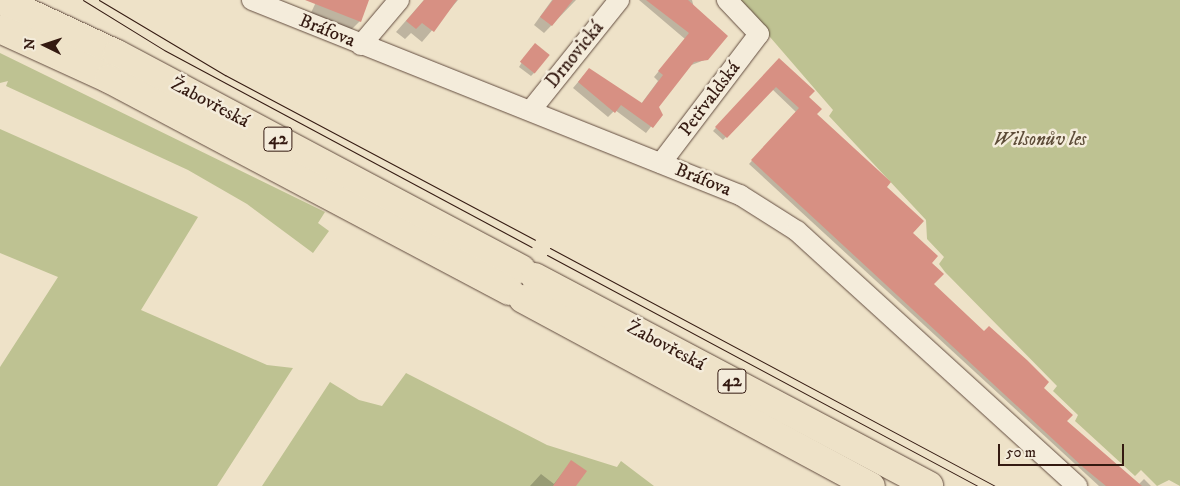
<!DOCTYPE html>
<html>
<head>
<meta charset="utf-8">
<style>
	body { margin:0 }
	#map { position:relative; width:1180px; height:486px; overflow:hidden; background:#eee2c8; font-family:"IM FELL DW Pica",serif }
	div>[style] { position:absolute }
	.green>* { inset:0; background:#bec292 }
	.shadow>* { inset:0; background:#0003 }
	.building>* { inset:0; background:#d79083; transform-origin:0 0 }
	.roads { filter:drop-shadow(0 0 1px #624c3f) drop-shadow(0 0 1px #624c3f) }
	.minor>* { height:20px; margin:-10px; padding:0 10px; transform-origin:10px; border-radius:10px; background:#f4ecdb }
	.trunk>* { height:28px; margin:-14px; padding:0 14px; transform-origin:14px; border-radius:14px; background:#eee2c8 }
	.tram>* { height:1px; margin:-0.5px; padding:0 0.5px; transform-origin:0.5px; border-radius:0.5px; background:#341a11 }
	span { translate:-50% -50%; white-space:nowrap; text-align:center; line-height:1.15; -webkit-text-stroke:5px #f4ecdb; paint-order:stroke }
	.shield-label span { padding:1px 4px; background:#f4ecdb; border:1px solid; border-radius:4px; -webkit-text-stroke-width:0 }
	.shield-label { font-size:18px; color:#341a11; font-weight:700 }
	.street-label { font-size:19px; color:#341a11 }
	.park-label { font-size:19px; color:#5d4c38; font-style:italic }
	.north { position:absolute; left:20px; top:20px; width:50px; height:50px; -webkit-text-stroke:4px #f4ecdb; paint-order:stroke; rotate:274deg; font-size:14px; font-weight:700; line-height:20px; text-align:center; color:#341a11 }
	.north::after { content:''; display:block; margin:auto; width:18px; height:22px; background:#341a11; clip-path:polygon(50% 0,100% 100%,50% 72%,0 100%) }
	.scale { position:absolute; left:998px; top:444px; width:126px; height:22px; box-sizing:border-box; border:2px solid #341a11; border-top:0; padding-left:6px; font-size:15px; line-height:18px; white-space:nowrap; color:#341a11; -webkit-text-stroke:4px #f4ecdb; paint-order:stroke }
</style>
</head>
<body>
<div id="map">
	<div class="green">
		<div style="clip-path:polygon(738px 0,1180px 0,1180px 486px,1169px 480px,1157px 486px,1141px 470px,1135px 476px,1075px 421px,1078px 415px,1053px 391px,1057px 386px,945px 272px,939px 264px,944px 257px,927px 239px,926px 220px,829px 116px,833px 110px)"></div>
		<div style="clip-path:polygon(0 53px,325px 212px,318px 223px,329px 231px,313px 253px,247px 204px,188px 170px,6px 86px,8px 81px,0 83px)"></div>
		<div style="clip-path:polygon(0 129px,198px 217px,141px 310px,267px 365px,293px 368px,217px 486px,0 486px,0 367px,58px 277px,0 253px)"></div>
		<div style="clip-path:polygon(406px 373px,547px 445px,617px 467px,621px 461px,654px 486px,262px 486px,330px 382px,359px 400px,382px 406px)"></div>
	</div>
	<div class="shadow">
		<div style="clip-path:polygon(317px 0,368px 0,360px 21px,349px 32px,309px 17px)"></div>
		<div style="clip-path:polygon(424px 0,458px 0,422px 42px,411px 33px,405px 39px,396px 32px)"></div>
		<div style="clip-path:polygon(552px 0,576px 0,544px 33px,534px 25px)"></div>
		<div style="clip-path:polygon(639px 0,692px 0,707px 59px,689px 66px,657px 107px,661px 114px,646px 133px,615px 110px,608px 117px,573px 88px,584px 75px,641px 104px,658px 81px,654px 77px,685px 39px)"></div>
		<div style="clip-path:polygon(531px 48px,534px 73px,531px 76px,519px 67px)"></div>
		<div style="clip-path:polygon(779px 60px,815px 114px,885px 187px,930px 263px,932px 284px,1042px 388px,1066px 421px,1138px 485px,1144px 479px,1151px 486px,1099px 486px,749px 164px,796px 112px,772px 89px,723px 140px,713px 131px)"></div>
		<div style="clip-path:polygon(571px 462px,575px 486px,530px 486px,541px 474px,554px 484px)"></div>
	</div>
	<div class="building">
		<div style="clip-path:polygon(305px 0,369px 0,361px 22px)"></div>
		<div style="clip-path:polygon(424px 0,457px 0,434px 32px,422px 23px,416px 29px,406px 21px)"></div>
		<div style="clip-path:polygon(553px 0,573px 0,552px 26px,540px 17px)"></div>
		<div style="clip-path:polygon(646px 0,688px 0,728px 36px,708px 60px,694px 62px,659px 107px,663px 115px,653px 128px,621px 105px,615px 113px,578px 82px,589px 68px,642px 103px,663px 75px,658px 71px,689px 33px)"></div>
		<div style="left:535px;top:43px;width:19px;height:24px;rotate:39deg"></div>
		<div style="clip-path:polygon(779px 58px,815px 91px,809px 97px,822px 109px,817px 114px,891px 182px,887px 187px,924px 221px,913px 233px,938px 256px,932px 263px,944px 274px,934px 284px,984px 331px,989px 326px,1027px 360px,1049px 382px,1044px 388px,1073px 415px,1067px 421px,1142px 486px,1106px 486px,1084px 468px,751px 160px,799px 108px,776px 87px,727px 138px,715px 127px)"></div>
		<div style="clip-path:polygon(571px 460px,587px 471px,576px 486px,553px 486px)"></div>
	</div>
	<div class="roads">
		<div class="minor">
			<div style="left:252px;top:0;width:526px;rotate:21.78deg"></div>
			<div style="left:740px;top:195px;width:67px;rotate:32.3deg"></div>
			<div style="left:797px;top:231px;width:379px;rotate:42.3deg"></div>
			<div style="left:361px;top:45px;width:59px;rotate:-49.8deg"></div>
			<div style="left:531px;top:110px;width:141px;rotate:-51.3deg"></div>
			<div style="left:661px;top:163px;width:162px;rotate:-52.8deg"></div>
			<div style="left:759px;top:34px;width:47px;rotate:-133.3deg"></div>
		</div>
		<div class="trunk">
			<div style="left:1px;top:0;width:128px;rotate:25deg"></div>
			<div style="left:117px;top:54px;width:458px;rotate:28deg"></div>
			<div style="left:0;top:29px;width:120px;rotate:24.6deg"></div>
			<div style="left:109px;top:79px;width:453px;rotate:27.9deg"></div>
			<div style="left:535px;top:277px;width:446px;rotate:27.9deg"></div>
			<div style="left:523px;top:299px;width:395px;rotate:28.3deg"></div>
		</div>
	</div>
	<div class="tram">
		<div style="left:83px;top:0;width:95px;rotate:31.7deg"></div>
		<div style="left:164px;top:50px;width:417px;rotate:28.2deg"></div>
		<div style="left:99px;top:0;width:147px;rotate:30.8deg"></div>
		<div style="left:225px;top:75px;width:351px;rotate:28deg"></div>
		<div style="left:550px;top:248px;width:505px;rotate:28.14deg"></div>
		<div style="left:547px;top:255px;width:489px;rotate:28.2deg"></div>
	</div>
	<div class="shield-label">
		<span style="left:278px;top:139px">42</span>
		<span style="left:732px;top:381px">42</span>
	</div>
	<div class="street-label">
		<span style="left:327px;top:31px;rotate:22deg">Bráfova</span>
		<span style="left:575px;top:55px;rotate:-51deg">Drnovická</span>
		<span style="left:710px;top:99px;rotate:-53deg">Petřvaldská</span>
		<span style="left:210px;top:103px;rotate:28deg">Žabovřeská</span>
		<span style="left:703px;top:180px;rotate:22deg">Bráfova</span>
		<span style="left:666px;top:346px;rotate:28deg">Žabovřeská</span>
	</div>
	<div class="park-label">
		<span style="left:1040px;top:140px">Wilsonův les</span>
	</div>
	<div class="north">N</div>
	<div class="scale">50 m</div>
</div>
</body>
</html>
